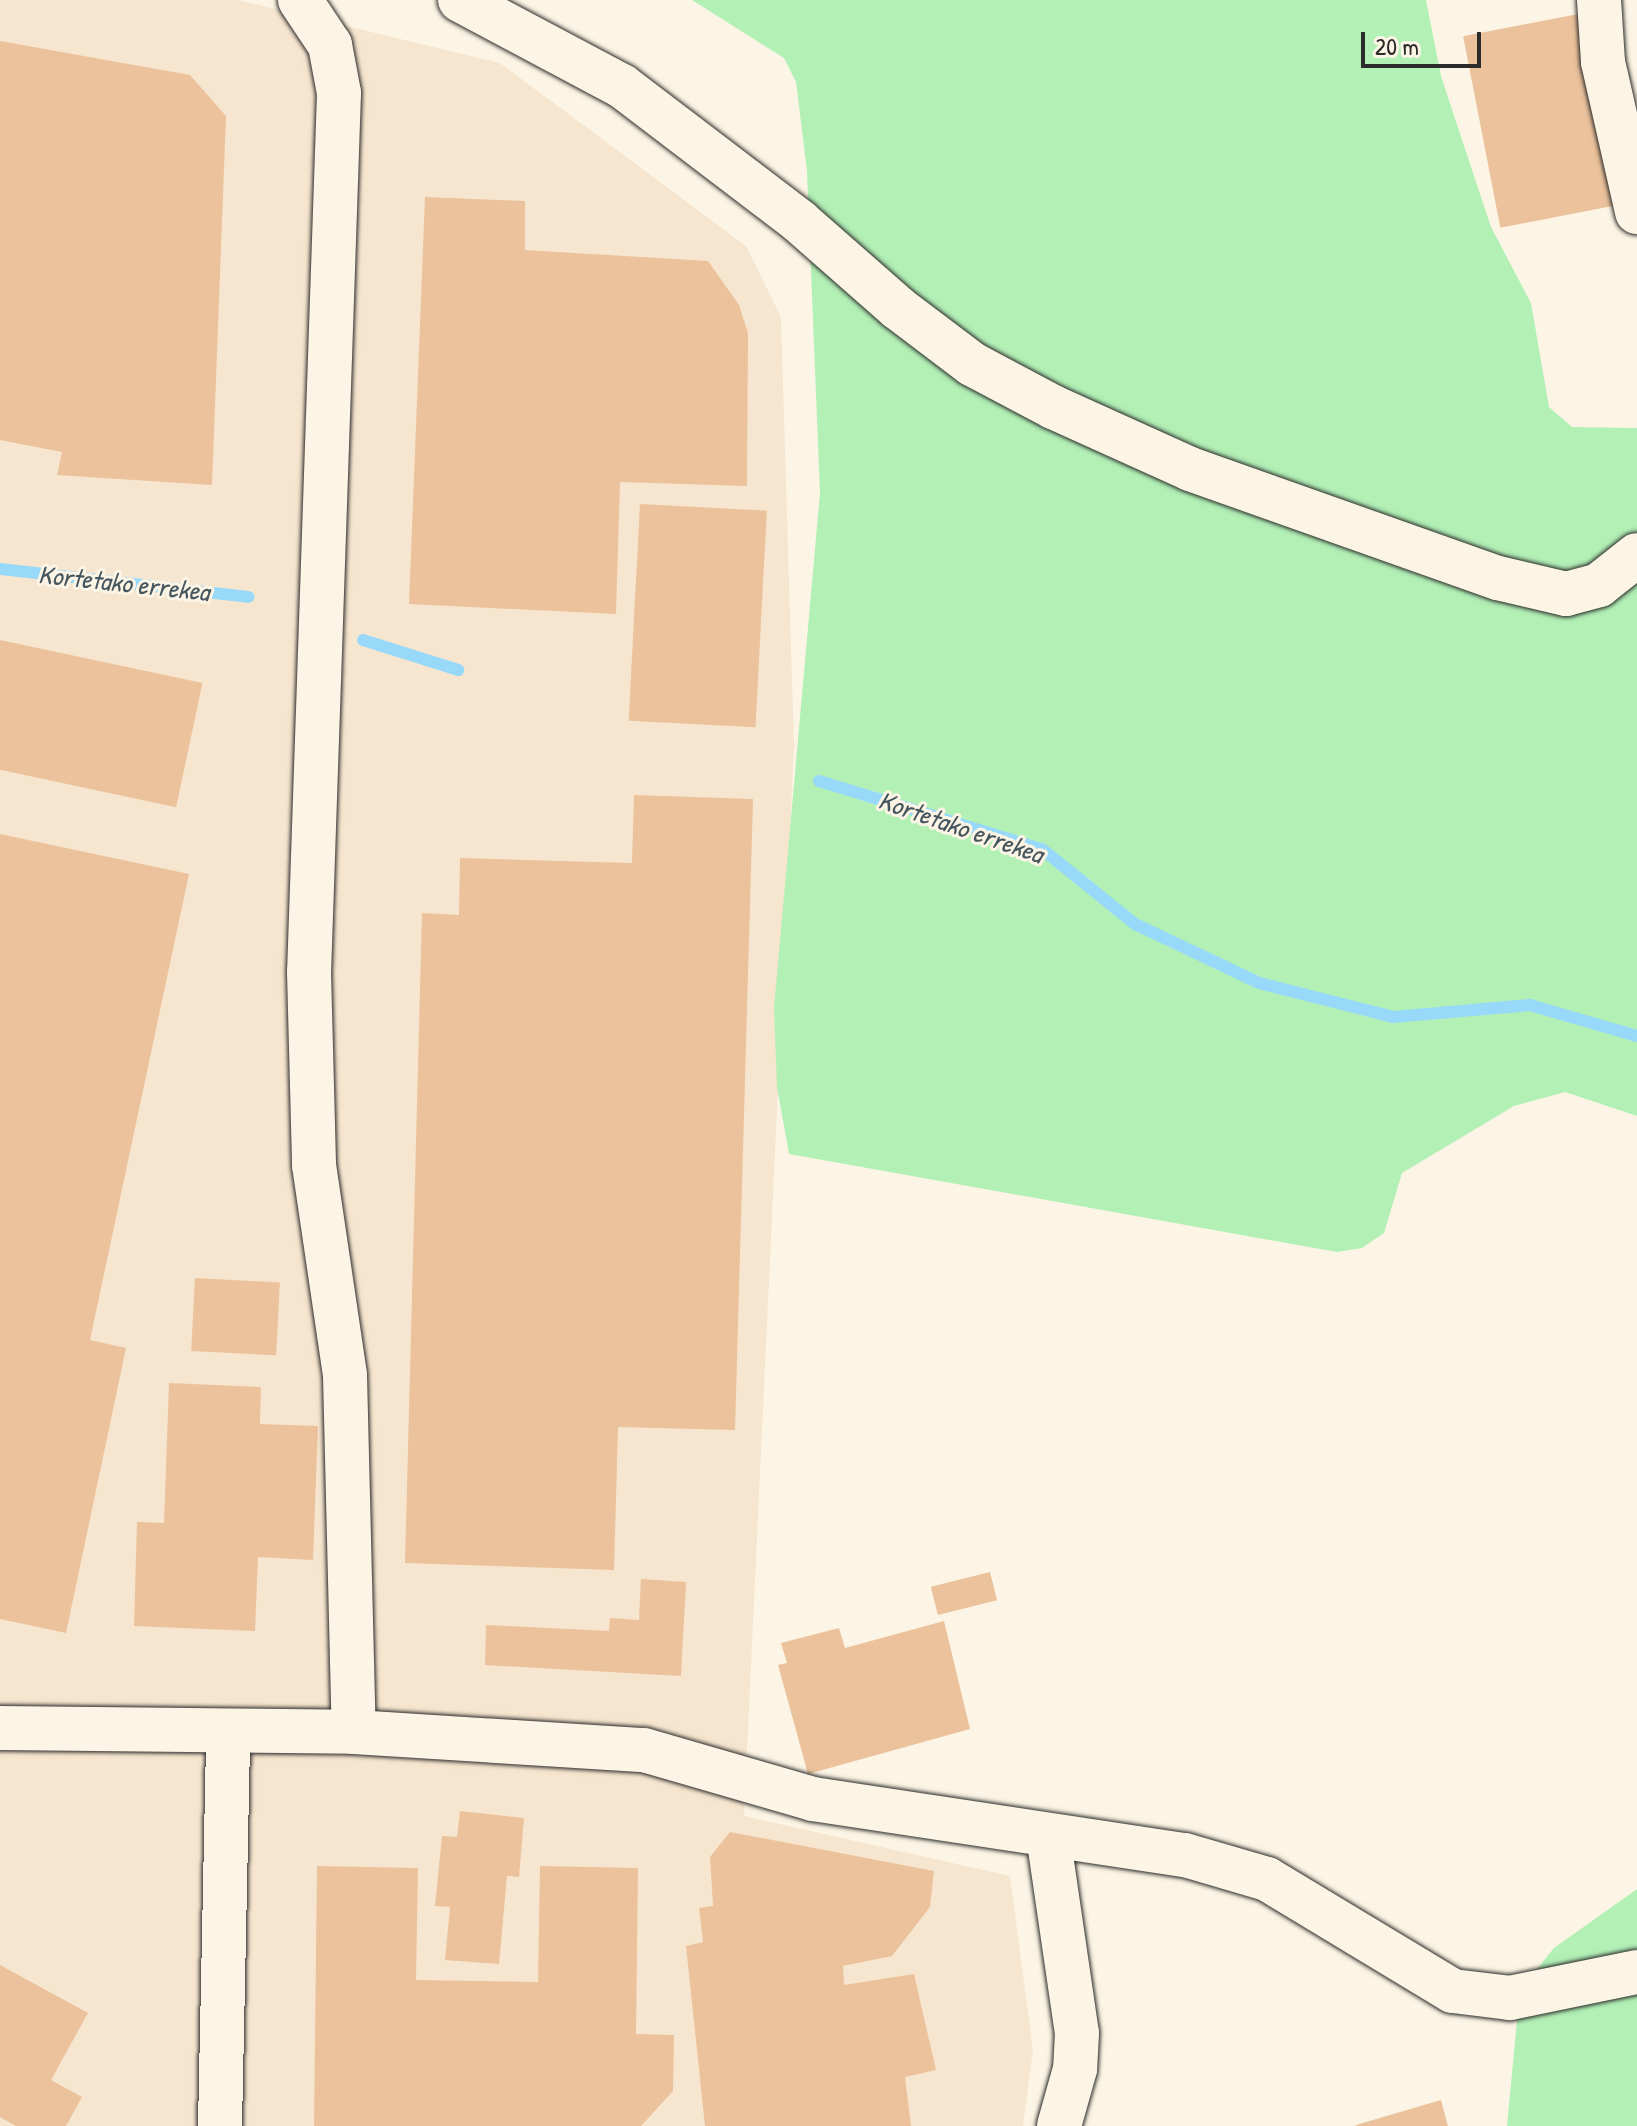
<!DOCTYPE html>
<html>
<head>
<meta charset="utf-8">
<style>
	body { margin:0 }
	#map { position:relative; width:1637px; height:2126px; overflow:hidden; background:#fcf5e5; font-family:"Patrick Hand",sans-serif }
	div>[style] { position:absolute }
	.built>* { inset:0; background:#f7e6cf }
	.green>* { inset:0; background:#b2f0b6 }
	.stream>* { height:12px; margin:-6px; padding:0 6px; transform-origin:6px; border-radius:6px; background:#98d9fa }
	.building>* { inset:0; background:#ebc29b; transform-origin:0 0 }
	.roads { filter:drop-shadow(0 0 2px #2b2b2b) drop-shadow(0 0 2px #2b2b2b) }
	.street>* { height:44px; margin:-22px; padding:0 22px; transform-origin:22px; border-radius:22px; background:#fcf5e5 }
	span { translate:-50% -50%; white-space:nowrap; text-align:center; line-height:1.15; -webkit-text-stroke:6px #fcf5e5; paint-order:stroke }
	.water-label { font-size:26px; color:#46565f; font-style:italic }
	.scale { position:absolute; left:1361px; top:32px; width:120px; height:36px; box-sizing:border-box; border:4px solid #2b2b2b; border-top:0; padding-left:10px; font-size:24px; line-height:28px; white-space:nowrap; color:#2b2b2b; -webkit-text-stroke:6px #fcf5e5; paint-order:stroke }
</style>
</head>
<body>
<div id="map">
	<div class="built">
		<div style="clip-path:polygon(0 0,238px 0,500px 63px,746px 246px,781px 317px,794px 746px,744px 1816px,1010px 1876px,1033px 2050px,1023px 2126px,0 2126px)"></div>
	</div>
	<div class="green">
		<div style="clip-path:polygon(692px 0,1426px 0,1441px 76px,1491px 227px,1531px 303px,1549px 407px,1572px 427px,1637px 428px,1637px 1116px,1565px 1092px,1514px 1106px,1402px 1173px,1384px 1233px,1362px 1248px,1337px 1252px,789px 1154px,777px 1087px,774px 1008px,820px 493px,807px 171px,796px 82px,784px 58px)"></div>
		<div style="clip-path:polygon(1637px 1889px,1637px 2126px,1507px 2126px,1520px 1990px,1554px 1948px)"></div>
	</div>
	<div class="stream">
		<div style="left:0;top:569px;width:250px;rotate:6.4deg"></div>
		<div style="left:363px;top:640px;width:100px;rotate:17.5deg"></div>
		<div style="left:819px;top:781px;width:233px;rotate:17deg"></div>
		<div style="left:1042px;top:849px;width:119px;rotate:38.9deg"></div>
		<div style="left:1135px;top:924px;width:137px;rotate:25.4deg"></div>
		<div style="left:1259px;top:983px;width:138px;rotate:14.2deg"></div>
		<div style="left:1393px;top:1017px;width:138px;rotate:-5deg"></div>
		<div style="left:1530px;top:1005px;width:111px;rotate:16.2deg"></div>
	</div>
	<div class="building">
		<div style="left:1578px;top:14px;width:195px;height:117px;rotate:79deg"></div>
		<div style="clip-path:polygon(0 41px,190px 75px,226px 116px,212px 485px,57px 475px,62px 452px,0 440px)"></div>
		<div style="clip-path:polygon(425px 197px,525px 201px,525px 250px,708px 261px,739px 305px,748px 333px,747px 486px,620px 482px,616px 614px,409px 604px)"></div>
		<div style="left:640px;top:504px;width:127px;height:217px;rotate:3deg"></div>
		<div style="left:0;top:640px;width:207px;height:127px;rotate:12deg"></div>
		<div style="clip-path:polygon(634px 795px,753px 799px,735px 1430px,618px 1427px,614px 1570px,405px 1563px,422px 913px,459px 915px,460px 858px,632px 863px)"></div>
		<div style="clip-path:polygon(0 834px,189px 874px,90px 1340px,126px 1348px,66px 1633px,0 1619px)"></div>
		<div style="left:195px;top:1278px;width:85px;height:73px;rotate:3deg"></div>
		<div style="clip-path:polygon(169px 1383px,261px 1387px,260px 1424px,318px 1426px,313px 1560px,258px 1557px,255px 1631px,134px 1626px,137px 1522px,164px 1523px)"></div>
		<div style="left:990px;top:1572px;width:29px;height:61px;rotate:76deg"></div>
		<div style="clip-path:polygon(641px 1579px,686px 1582px,681px 1676px,485px 1665px,486px 1625px,609px 1631px,610px 1618px,639px 1620px)"></div>
		<div style="clip-path:polygon(944px 1621px,970px 1729px,808px 1774px,778px 1665px,787px 1663px,781px 1643px,839px 1628px,845px 1648px)"></div>
		<div style="clip-path:polygon(460px 1811px,524px 1818px,519px 1877px,507px 1876px,499px 1964px,445px 1960px,450px 1907px,435px 1906px,442px 1836px,457px 1837px)"></div>
		<div style="clip-path:polygon(730px 1832px,934px 1871px,930px 1907px,892px 1956px,843px 1966px,844px 1985px,914px 1974px,936px 2070px,905px 2077px,911px 2126px,705px 2126px,686px 1946px,703px 1942px,699px 1908px,713px 1906px,710px 1857px)"></div>
		<div style="clip-path:polygon(317px 1866px,418px 1868px,416px 1980px,538px 1982px,540px 1866px,638px 1868px,636px 2034px,674px 2035px,673px 2091px,641px 2126px,314px 2126px)"></div>
		<div style="clip-path:polygon(0 1965px,88px 2013px,51px 2080px,82px 2097px,66px 2126px,16px 2126px,0 2117px)"></div>
		<div style="clip-path:polygon(1441px 2100px,1448px 2126px,1356px 2126px,1356px 2125px)"></div>
	</div>
	<div class="roads">
		<div class="street">
			<div style="left:300px;top:0;width:54px;rotate:56.3deg"></div>
			<div style="left:330px;top:45px;width:49px;rotate:79.4deg"></div>
			<div style="left:339px;top:93px;width:880px;rotate:91.95deg"></div>
			<div style="left:309px;top:972px;width:193px;rotate:88.5deg"></div>
			<div style="left:314px;top:1165px;width:212px;rotate:81.6deg"></div>
			<div style="left:345px;top:1375px;width:357px;rotate:88.6deg"></div>
			<div style="left:460px;top:0;width:183px;rotate:28deg"></div>
			<div style="left:622px;top:86px;width:223px;rotate:37.3deg"></div>
			<div style="left:799px;top:221px;width:132px;rotate:41.3deg"></div>
			<div style="left:898px;top:308px;width:93px;rotate:37.1deg"></div>
			<div style="left:972px;top:364px;width:92px;rotate:28deg"></div>
			<div style="left:1053px;top:407px;width:150px;rotate:24.3deg"></div>
			<div style="left:1190px;top:469px;width:327px;rotate:19.5deg"></div>
			<div style="left:1498px;top:578px;width:70px;rotate:13.2deg"></div>
			<div style="left:1566px;top:594px;width:34px;rotate:-15deg"></div>
			<div style="left:1599px;top:585px;width:48px;rotate:-38.3deg"></div>
			<div style="left:1599px;top:0;width:62px;rotate:86.3deg"></div>
			<div style="left:1603px;top:62px;width:154px;rotate:77.2deg"></div>
			<div style="left:0;top:1728px;width:354px;rotate:0.6deg"></div>
			<div style="left:354px;top:1732px;width:291px;rotate:3.6deg"></div>
			<div style="left:644px;top:1750px;width:176px;rotate:16.2deg"></div>
			<div style="left:813px;top:1799px;width:376px;rotate:8.6deg"></div>
			<div style="left:1185px;top:1855px;width:85px;rotate:16.3deg"></div>
			<div style="left:1267px;top:1879px;width:217px;rotate:31.1deg"></div>
			<div style="left:1453px;top:1991px;width:57px;rotate:7deg"></div>
			<div style="left:1510px;top:1998px;width:130px;rotate:-11.6deg"></div>
			<div style="left:1048px;top:1835px;width:200px;rotate:81.7deg"></div>
			<div style="left:1077px;top:2033px;width:36px;rotate:93deg"></div>
			<div style="left:1075px;top:2069px;width:59px;rotate:105.7deg"></div>
			<div style="left:220px;top:2126px;width:393px;rotate:-88.8deg"></div>
		</div>
	</div>
	<div class="water-label">
		<span style="left:124px;top:583px;rotate:6deg">Kortetako errekea</span>
		<span style="left:961px;top:827px;rotate:19deg">Kortetako errekea</span>
	</div>
	<div class="scale">20 m</div>
</div>
</body>
</html>
